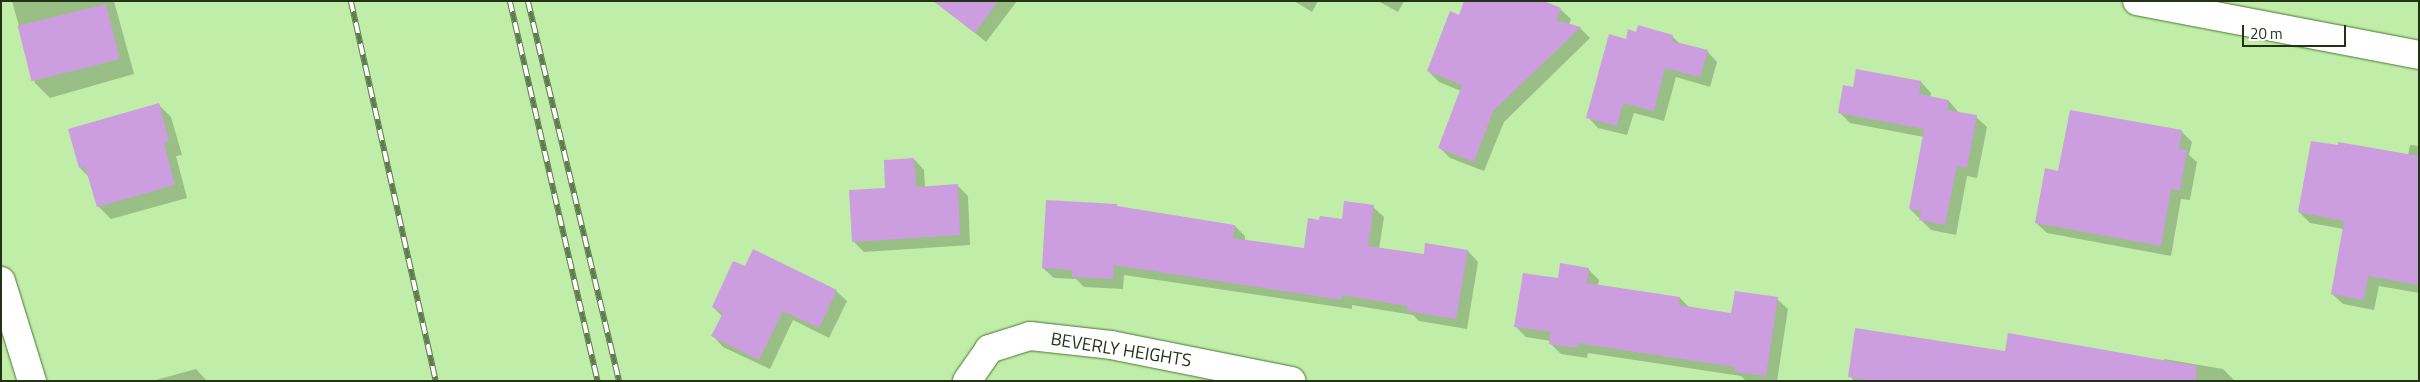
<!DOCTYPE html>
<html>
<head>
<meta charset="utf-8">
<style>
	body { margin:0 }
	#map { position:relative; width:2420px; height:382px; overflow:hidden; background:#c0eea8; font-family:"Titillium Web",sans-serif }
	div>[style] { position:absolute }
	.shadow>* { inset:0; background:#0003 }
	.building>* { inset:0; background:#cc9ee0; transform-origin:0 0 }
	.roads { filter:drop-shadow(0 0 1px #4c7534) drop-shadow(0 0 1px #4c7534) }
	.minor>* { height:28px; margin:-14px; padding:0 14px; transform-origin:14px; border-radius:14px; background:#fff }
	.rail>* { height:5.5px; margin-top:-2.75px; transform-origin:0; background:repeating-linear-gradient(90deg,#fff 0 11px,#5f7b4f 0 22px); box-sizing:border-box; border-block:1px solid #5f7b4f }
	span { translate:-50% -50%; white-space:nowrap; text-align:center; line-height:1.15; -webkit-text-stroke:4.5px #fff; paint-order:stroke }
	.street-label { font-size:18px; color:#213217 }
	.frame { position:absolute; inset:0; border:2px solid #213217; pointer-events:none }
	.scale { position:absolute; left:2242px; top:25px; width:104px; height:22px; box-sizing:border-box; border:2px solid #213217; border-top:0; padding-left:6px; font-size:15px; line-height:18px; white-space:nowrap; color:#213217; -webkit-text-stroke:4px #fff; paint-order:stroke }
</style>
</head>
<body>
<div id="map">
	<div class="shadow">
		<div style="clip-path:polygon(12px 1px,114px 1px,134px 74px,50px 98px,35px 83px)"></div>
		<div style="clip-path:polygon(949px 1px,1017px 1px,986px 42px,944px 8px)"></div>
		<div style="clip-path:polygon(1294px 1px,1318px 1px,1312px 12px)"></div>
		<div style="clip-path:polygon(1378px 1px,1404px 1px,1398px 12px)"></div>
		<div style="clip-path:polygon(1560px 9px,1571px 19px,1569px 25px,1580px 28px,1590px 38px,1504px 122px,1484px 171px,1450px 158px,1439px 147px,1461px 91px,1439px 82px,1428px 71px,1460px 16px)"></div>
		<div style="clip-path:polygon(1637px 34px,1672px 36px,1681px 45px,1707px 51px,1717px 62px,1710px 87px,1676px 77px,1664px 121px,1634px 113px,1627px 135px,1598px 128px,1588px 117px,1627px 40px)"></div>
		<div style="clip-path:polygon(1921px 82px,1931px 93px,1930px 98px,1949px 101px,1959px 113px,1976px 117px,1987px 127px,1977px 178px,1967px 176px,1956px 235px,1931px 230px,1910px 209px,1924px 137px,1850px 123px,1839px 112px,1854px 89px)"></div>
		<div style="clip-path:polygon(158px 104px,171px 117px,182px 155px,176px 156px,187px 198px,111px 219px,98px 206px,89px 177px,80px 168px)"></div>
		<div style="clip-path:polygon(2181px 131px,2192px 142px,2189px 155px,2197px 162px,2190px 200px,2181px 199px,2171px 256px,2047px 233px,2036px 223px,2059px 172px)"></div>
		<div style="clip-path:polygon(2410px 145px,2419px 146px,2419px 293px,2379px 286px,2374px 310px,2343px 304px,2332px 294px,2344px 229px,2310px 223px,2299px 212px,2408px 155px)"></div>
		<div style="clip-path:polygon(914px 159px,924px 170px,925px 187px,957px 185px,968px 196px,970px 245px,864px 252px,853px 241px,887px 189px)"></div>
		<div style="clip-path:polygon(1116px 205px,1119px 208px,1235px 226px,1245px 236px,1245px 241px,1305px 249px,1343px 221px,1373px 207px,1384px 217px,1379px 249px,1425px 255px,1468px 251px,1478px 262px,1467px 329px,1419px 321px,1413px 315px,1352px 305px,1352px 309px,1124px 275px,1123px 289px,1084px 287px,1076px 279px,1054px 278px,1043px 268px)"></div>
		<div style="clip-path:polygon(746px 268px,836px 291px,847px 301px,829px 338px,793px 320px,770px 369px,723px 347px,713px 336px,722px 316px,713px 307px)"></div>
		<div style="clip-path:polygon(1588px 269px,1599px 280px,1598px 286px,1680px 298px,1690px 308px,1732px 314px,1777px 299px,1788px 309px,1777px 381px,1746px 381px,1741px 376px,1588px 353px,1587px 358px,1561px 354px,1551px 344px,1551px 341px,1526px 337px,1516px 327px,1559px 280px)"></div>
		<div style="clip-path:polygon(2006px 352px,2164px 361px,2164px 359px,2223px 369px,2234px 380px,2239px 381px,1854px 381px,1850px 376px)"></div>
		<div style="clip-path:polygon(196px 369px,207px 381px,152px 381px)"></div>
	</div>
	<div class="building">
		<div style="clip-path:polygon(933px 1px,998px 1px,975px 33px)"></div>
		<div style="clip-path:polygon(1464px 1px,1544px 1px,1561px 8px,1556px 20px,1581px 27px,1493px 111px,1474px 162px,1438px 148px,1462px 85px,1427px 71px,1450px 11px,1459px 15px)"></div>
		<div style="left:106px;top:4px;width:57px;height:91px;rotate:76deg"></div>
		<div style="clip-path:polygon(1638px 25px,1673px 35px,1672px 41px,1708px 50px,1700px 77px,1665px 68px,1654px 111px,1623px 103px,1617px 126px,1586px 118px,1609px 34px,1626px 39px,1628px 29px,1636px 32px)"></div>
		<div style="clip-path:polygon(1856px 69px,1921px 81px,1919px 94px,1949px 100px,1947px 110px,1977px 115px,1967px 168px,1957px 166px,1945px 225px,1919px 220px,1921px 211px,1909px 209px,1924px 129px,1838px 113px,1843px 85px,1853px 87px)"></div>
		<div style="clip-path:polygon(159px 103px,169px 142px,164px 143px,175px 185px,97px 207px,85px 167px,79px 168px,68px 129px)"></div>
		<div style="clip-path:polygon(2070px 110px,2182px 130px,2179px 149px,2187px 150px,2180px 191px,2171px 189px,2161px 246px,2035px 223px,2045px 168px,2058px 171px)"></div>
		<div style="clip-path:polygon(2311px 141px,2338px 145px,2338px 142px,2419px 156px,2419px 285px,2368px 276px,2364px 300px,2331px 294px,2344px 221px,2298px 212px)"></div>
		<div style="clip-path:polygon(914px 158px,916px 187px,958px 184px,960px 235px,852px 242px,849px 190px,885px 188px,884px 160px)"></div>
		<div style="clip-path:polygon(1046px 200px,1117px 204px,1117px 206px,1235px 225px,1233px 238px,1304px 248px,1308px 218px,1319px 220px,1320px 216px,1342px 219px,1344px 201px,1374px 205px,1368px 246px,1424px 254px,1425px 243px,1468px 250px,1456px 319px,1407px 311px,1407px 306px,1342px 295px,1341px 300px,1114px 265px,1113px 279px,1072px 277px,1072px 270px,1042px 268px)"></div>
		<div style="clip-path:polygon(753px 249px,837px 290px,819px 328px,783px 311px,759px 360px,711px 336px,723px 313px,712px 307px,733px 261px,745px 266px)"></div>
		<div style="clip-path:polygon(1560px 263px,1589px 268px,1587px 283px,1680px 297px,1679px 305px,1731px 313px,1735px 291px,1778px 297px,1766px 376px,1735px 372px,1735px 367px,1577px 343px,1577px 348px,1549px 344px,1551px 332px,1514px 327px,1523px 273px,1558px 278px)"></div>
		<div style="clip-path:polygon(1855px 328px,2005px 351px,2008px 333px,2197px 366px,2196px 381px,1874px 381px,1848px 377px)"></div>
	</div>
	<div class="roads">
		<div class="minor">
			<div style="left:2137px;top:1px;width:287px;rotate:10.8deg"></div>
			<div style="left:1px;top:281px;width:105px;rotate:72.8deg"></div>
			<div style="left:967px;top:381px;width:39px;rotate:-55deg"></div>
			<div style="left:989px;top:349px;width:43px;rotate:-17.6deg"></div>
			<div style="left:1030px;top:336px;width:81px;rotate:6.3deg"></div>
			<div style="left:1111px;top:345px;width:184px;rotate:11.3deg"></div>
		</div>
	</div>
	<div class="rail">
		<div style="left:351px;top:1px;width:389px;rotate:77.4deg"></div>
		<div style="left:510px;top:1px;width:390px;rotate:77deg"></div>
		<div style="left:528px;top:1px;width:391px;rotate:76.5deg"></div>
	</div>
	<div class="street-label">
		<span style="left:1121px;top:350px;rotate:9deg">BEVERLY HEIGHTS</span>
	</div>
	<div class="frame"></div>
	<div class="scale">20 m</div>
</div>
</body>
</html>
